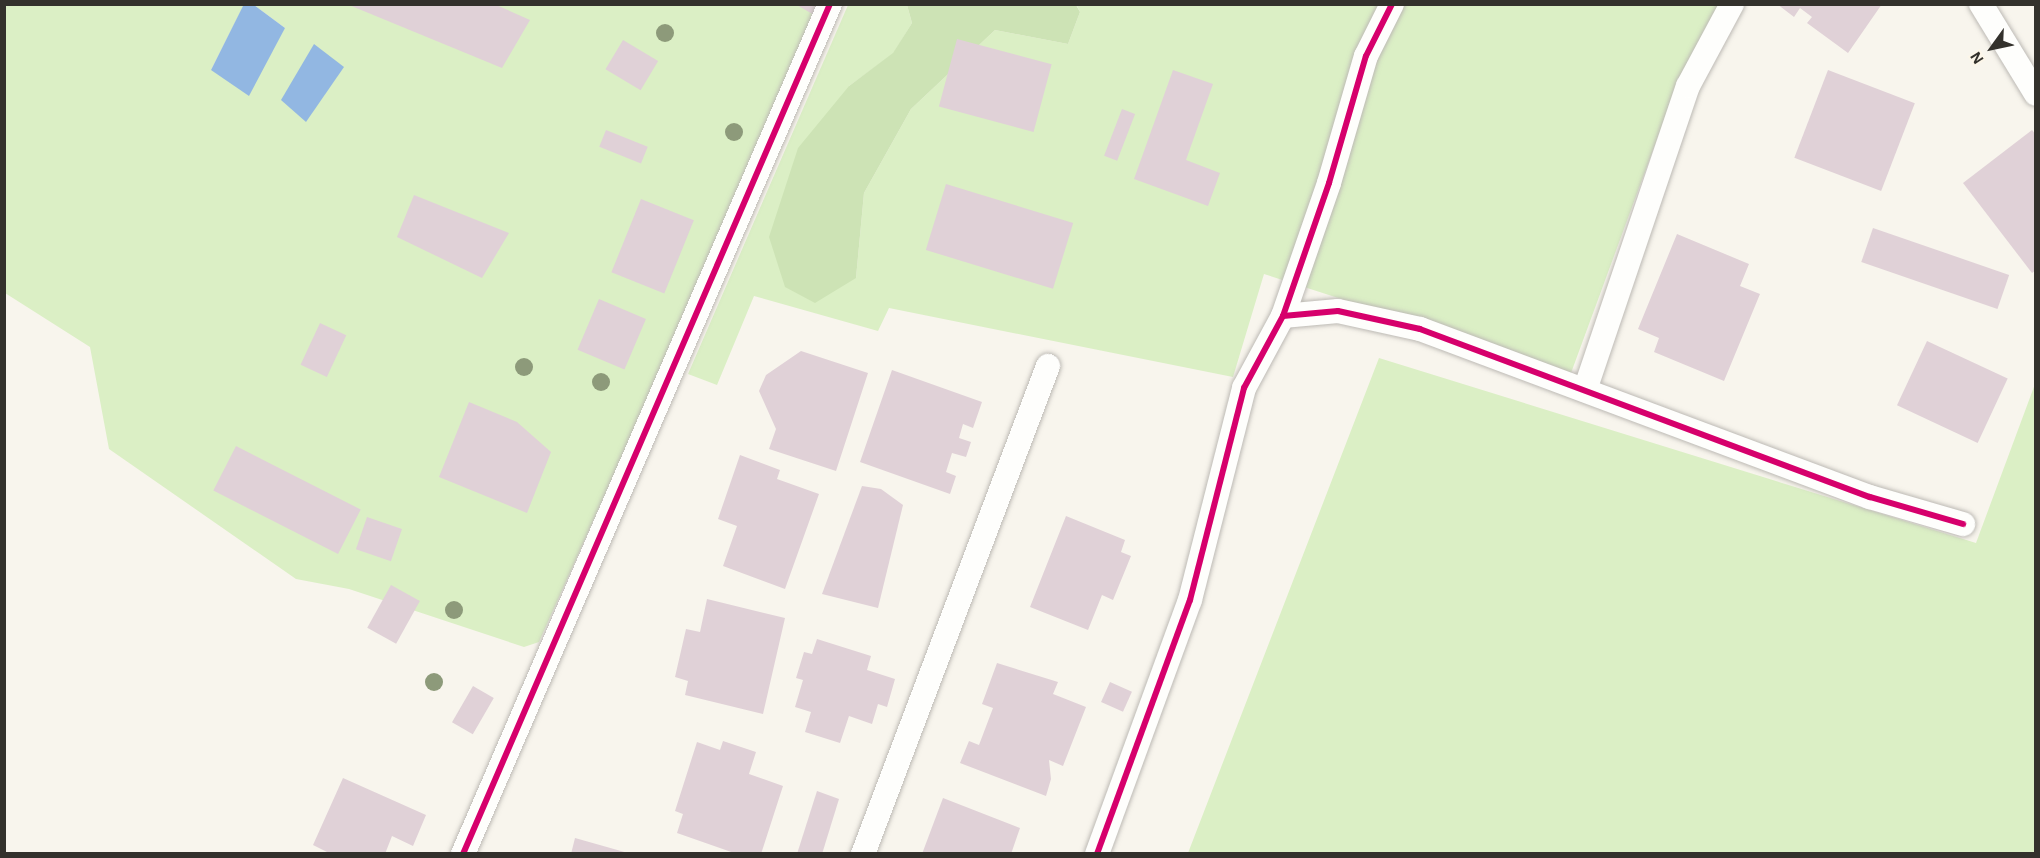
<!DOCTYPE html>
<html>
<head>
<meta charset="utf-8">
<style>
	body { margin:0 }
	#map { position:relative; width:2040px; height:858px; overflow:hidden; background:#f8f5ed; font-family:"Alegreya Sans",sans-serif }
	div>[style] { position:absolute }
	.green>* { inset:0; background:#dbefc5 }
	.forest>* { inset:0; background:#cde3b5 }
	.water>* { inset:0; background:#92b7e2 }
	.building>* { inset:0; background:#e0d1d7; transform-origin:0 0 }
	.roads { filter:drop-shadow(0 0 2px #bdbab5) drop-shadow(0 0 2px #bdbab5) }
	.street>* { height:24px; margin:-12px; padding:0 12px; transform-origin:12px; border-radius:12px; background:#fefefc }
	.cycleway>* { height:6px; margin:-3px; padding:0 3px; transform-origin:3px; border-radius:3px; background:#d6006c }
	.trees>* { width:18px; height:18px; margin:-9px; border-radius:50%; background:#8d9a7a }
	span { translate:-50% -50%; white-space:nowrap; text-align:center; line-height:1.15; -webkit-text-stroke:4.5px #fcf6e9; paint-order:stroke }
	.frame { position:absolute; inset:0; border:6px solid #33312c; pointer-events:none }
	.north { position:absolute; left:1962px; top:18px; width:60px; height:60px; -webkit-text-stroke:4px #fcf6e9; paint-order:stroke; rotate:237deg; font-size:16px; font-weight:700; line-height:24px; text-align:center; color:#33312c }
	.north::after { content:''; display:block; margin:auto; width:21px; height:27px; background:#33312c; clip-path:polygon(50% 0,100% 100%,50% 72%,0 100%) }
</style>
</head>
<body>
<div id="map">
	<div class="green">
		<div style="clip-path:polygon(1076px 4px,1722px 5px,1660px 131px,1571px 373px,1264px 274px,1233px 377px,889px 308px,878px 331px,754px 296px,717px 385px,688px 374px,848px 5px,907px 5px,912px 23px,893px 54px,849px 86px,856px 278px,864px 193px,911px 109px,995px 30px,1068px 44px,1080px 12px)"></div>
		<div style="clip-path:polygon(4px 5px,244px 5px,211px 70px,285px 28px,254px 5px,824px 5px,539px 642px,524px 647px,349px 589px,296px 579px,109px 449px,90px 347px,5px 293px)"></div>
		<div style="clip-path:polygon(1379px 358px,1976px 543px,2035px 384px,2035px 853px,1188px 853px)"></div>
	</div>
	<div class="forest">
		<div style="clip-path:polygon(907px 5px,1076px 5px,1080px 12px,1068px 44px,995px 30px,911px 109px,864px 193px,856px 278px,815px 303px,785px 287px,769px 237px,798px 148px,849px 86px,893px 53px,912px 23px)"></div>
	</div>
	<div class="water">
		<div style="clip-path:polygon(244px 4px,254px 5px,285px 28px,249px 96px,211px 70px)"></div>
		<div style="clip-path:polygon(314px 44px,344px 67px,306px 122px,281px 100px)"></div>
	</div>
	<div class="building">
		<div style="clip-path:polygon(494px 4px,530px 20px,502px 68px,349px 5px)"></div>
		<div style="clip-path:polygon(795px 4px,821px 4px,816px 16px)"></div>
		<div style="clip-path:polygon(1777px 4px,1882px 4px,1848px 53px,1807px 23px,1812px 17px,1800px 8px,1794px 17px)"></div>
		<div style="left:957px;top:39px;width:98px;height:70px;rotate:15deg"></div>
		<div style="left:623px;top:40px;width:41px;height:34px;rotate:31deg"></div>
		<div style="clip-path:polygon(1173px 70px,1213px 84px,1186px 160px,1220px 173px,1208px 206px,1134px 179px)"></div>
		<div style="left:1828px;top:70px;width:93px;height:94px;rotate:21deg"></div>
		<div style="left:1122px;top:109px;width:14px;height:50px;rotate:21deg"></div>
		<div style="left:606px;top:130px;width:45px;height:18px;rotate:22deg"></div>
		<div style="clip-path:polygon(2032px 130px,2036px 135px,2036px 270px,2032px 273px,1963px 183px)"></div>
		<div style="left:946px;top:184px;width:133px;height:69px;rotate:17deg"></div>
		<div style="clip-path:polygon(414px 195px,509px 233px,482px 278px,397px 237px)"></div>
		<div style="left:641px;top:199px;width:57px;height:79px;rotate:22deg"></div>
		<div style="left:1873px;top:228px;width:144px;height:36px;rotate:19deg"></div>
		<div style="clip-path:polygon(1677px 234px,1749px 264px,1740px 286px,1760px 294px,1724px 381px,1654px 352px,1659px 338px,1638px 329px)"></div>
		<div style="left:599px;top:299px;width:51px;height:55px;rotate:23deg"></div>
		<div style="left:320px;top:323px;width:29px;height:46px;rotate:25deg"></div>
		<div style="left:1927px;top:341px;width:89px;height:71px;rotate:25deg"></div>
		<div style="clip-path:polygon(801px 351px,868px 373px,836px 471px,769px 449px,776px 429px,759px 391px,766px 375px)"></div>
		<div style="clip-path:polygon(892px 370px,982px 402px,973px 428px,963px 424px,959px 438px,971px 442px,966px 457px,952px 453px,946px 472px,956px 476px,950px 494px,860px 462px)"></div>
		<div style="clip-path:polygon(469px 402px,517px 422px,551px 452px,527px 513px,439px 477px)"></div>
		<div style="left:236px;top:446px;width:140px;height:50px;rotate:27deg"></div>
		<div style="clip-path:polygon(740px 455px,780px 470px,777px 479px,819px 494px,785px 589px,723px 566px,737px 526px,718px 519px)"></div>
		<div style="clip-path:polygon(862px 486px,881px 489px,903px 505px,878px 608px,822px 594px)"></div>
		<div style="clip-path:polygon(1066px 516px,1125px 540px,1121px 552px,1131px 556px,1113px 600px,1102px 595px,1088px 630px,1030px 607px)"></div>
		<div style="left:367px;top:517px;width:37px;height:34px;rotate:19deg"></div>
		<div style="left:391px;top:585px;width:33px;height:49px;rotate:29deg"></div>
		<div style="clip-path:polygon(707px 599px,785px 618px,763px 714px,685px 695px,688px 681px,675px 677px,686px 629px,700px 632px)"></div>
		<div style="clip-path:polygon(817px 639px,871px 656px,867px 670px,895px 679px,887px 707px,878px 704px,872px 724px,849px 716px,840px 743px,805px 732px,811px 712px,795px 707px,803px 680px,796px 678px,804px 652px,812px 654px)"></div>
		<div style="clip-path:polygon(997px 663px,1058px 682px,1053px 694px,1086px 707px,1063px 766px,1049px 760px,1051px 779px,1046px 796px,960px 763px,969px 741px,979px 745px,993px 708px,982px 704px)"></div>
		<div style="left:1110px;top:682px;width:24px;height:22px;rotate:24deg"></div>
		<div style="left:473px;top:686px;width:24px;height:42px;rotate:30deg"></div>
		<div style="clip-path:polygon(723px 741px,756px 752px,749px 774px,783px 786px,761px 854px,737px 854px,677px 833px,683px 814px,675px 811px,697px 742px,720px 750px)"></div>
		<div style="clip-path:polygon(343px 778px,426px 815px,413px 846px,392px 836px,385px 854px,331px 854px,313px 845px)"></div>
		<div style="clip-path:polygon(817px 791px,839px 799px,822px 854px,797px 854px)"></div>
		<div style="clip-path:polygon(943px 798px,1020px 828px,1011px 854px,922px 854px)"></div>
		<div style="clip-path:polygon(575px 838px,628px 853px,628px 854px,571px 854px)"></div>
	</div>
	<div class="roads">
		<div class="street">
			<div style="left:1981px;top:4px;width:105px;rotate:58.6deg"></div>
			<div style="left:1283px;top:316px;width:55px;rotate:-5.2deg"></div>
			<div style="left:1338px;top:311px;width:84px;rotate:12.4deg"></div>
			<div style="left:1420px;top:329px;width:480px;rotate:20.5deg"></div>
			<div style="left:1870px;top:497px;width:97px;rotate:16.2deg"></div>
			<div style="left:1585px;top:390px;width:321px;rotate:-71.3deg"></div>
			<div style="left:1688px;top:86px;width:93px;rotate:-61.8deg"></div>
			<div style="left:463px;top:854px;width:926px;rotate:-66.65deg"></div>
			<div style="left:863px;top:854px;width:522px;rotate:-69.24deg"></div>
			<div style="left:1097px;top:854px;width:270px;rotate:-69.9deg"></div>
			<div style="left:1190px;top:600px;width:219px;rotate:-75.7deg"></div>
			<div style="left:1244px;top:388px;width:82px;rotate:-61.6deg"></div>
			<div style="left:1283px;top:316px;width:141px;rotate:-70.9deg"></div>
			<div style="left:1329px;top:183px;width:132px;rotate:-73.8deg"></div>
			<div style="left:1366px;top:56px;width:58px;rotate:-63.4deg"></div>
		</div>
	</div>
	<div class="cycleway">
		<div style="left:1283px;top:316px;width:55px;rotate:-5.2deg"></div>
		<div style="left:1338px;top:311px;width:84px;rotate:12.4deg"></div>
		<div style="left:1420px;top:329px;width:480px;rotate:20.5deg"></div>
		<div style="left:1870px;top:497px;width:97px;rotate:16.2deg"></div>
		<div style="left:463px;top:854px;width:926px;rotate:-66.65deg"></div>
		<div style="left:1097px;top:854px;width:270px;rotate:-69.9deg"></div>
		<div style="left:1190px;top:600px;width:219px;rotate:-75.7deg"></div>
		<div style="left:1244px;top:388px;width:82px;rotate:-61.6deg"></div>
		<div style="left:1283px;top:316px;width:141px;rotate:-70.9deg"></div>
		<div style="left:1329px;top:183px;width:132px;rotate:-73.8deg"></div>
		<div style="left:1366px;top:56px;width:58px;rotate:-63.4deg"></div>
	</div>
	<div class="trees">
		<div style="left:665px;top:33px"></div>
		<div style="left:734px;top:132px"></div>
		<div style="left:524px;top:367px"></div>
		<div style="left:601px;top:382px"></div>
		<div style="left:454px;top:610px"></div>
		<div style="left:434px;top:682px"></div>
	</div>
	<div class="frame"></div>
	<div class="north">N</div>
</div>
</body>
</html>
